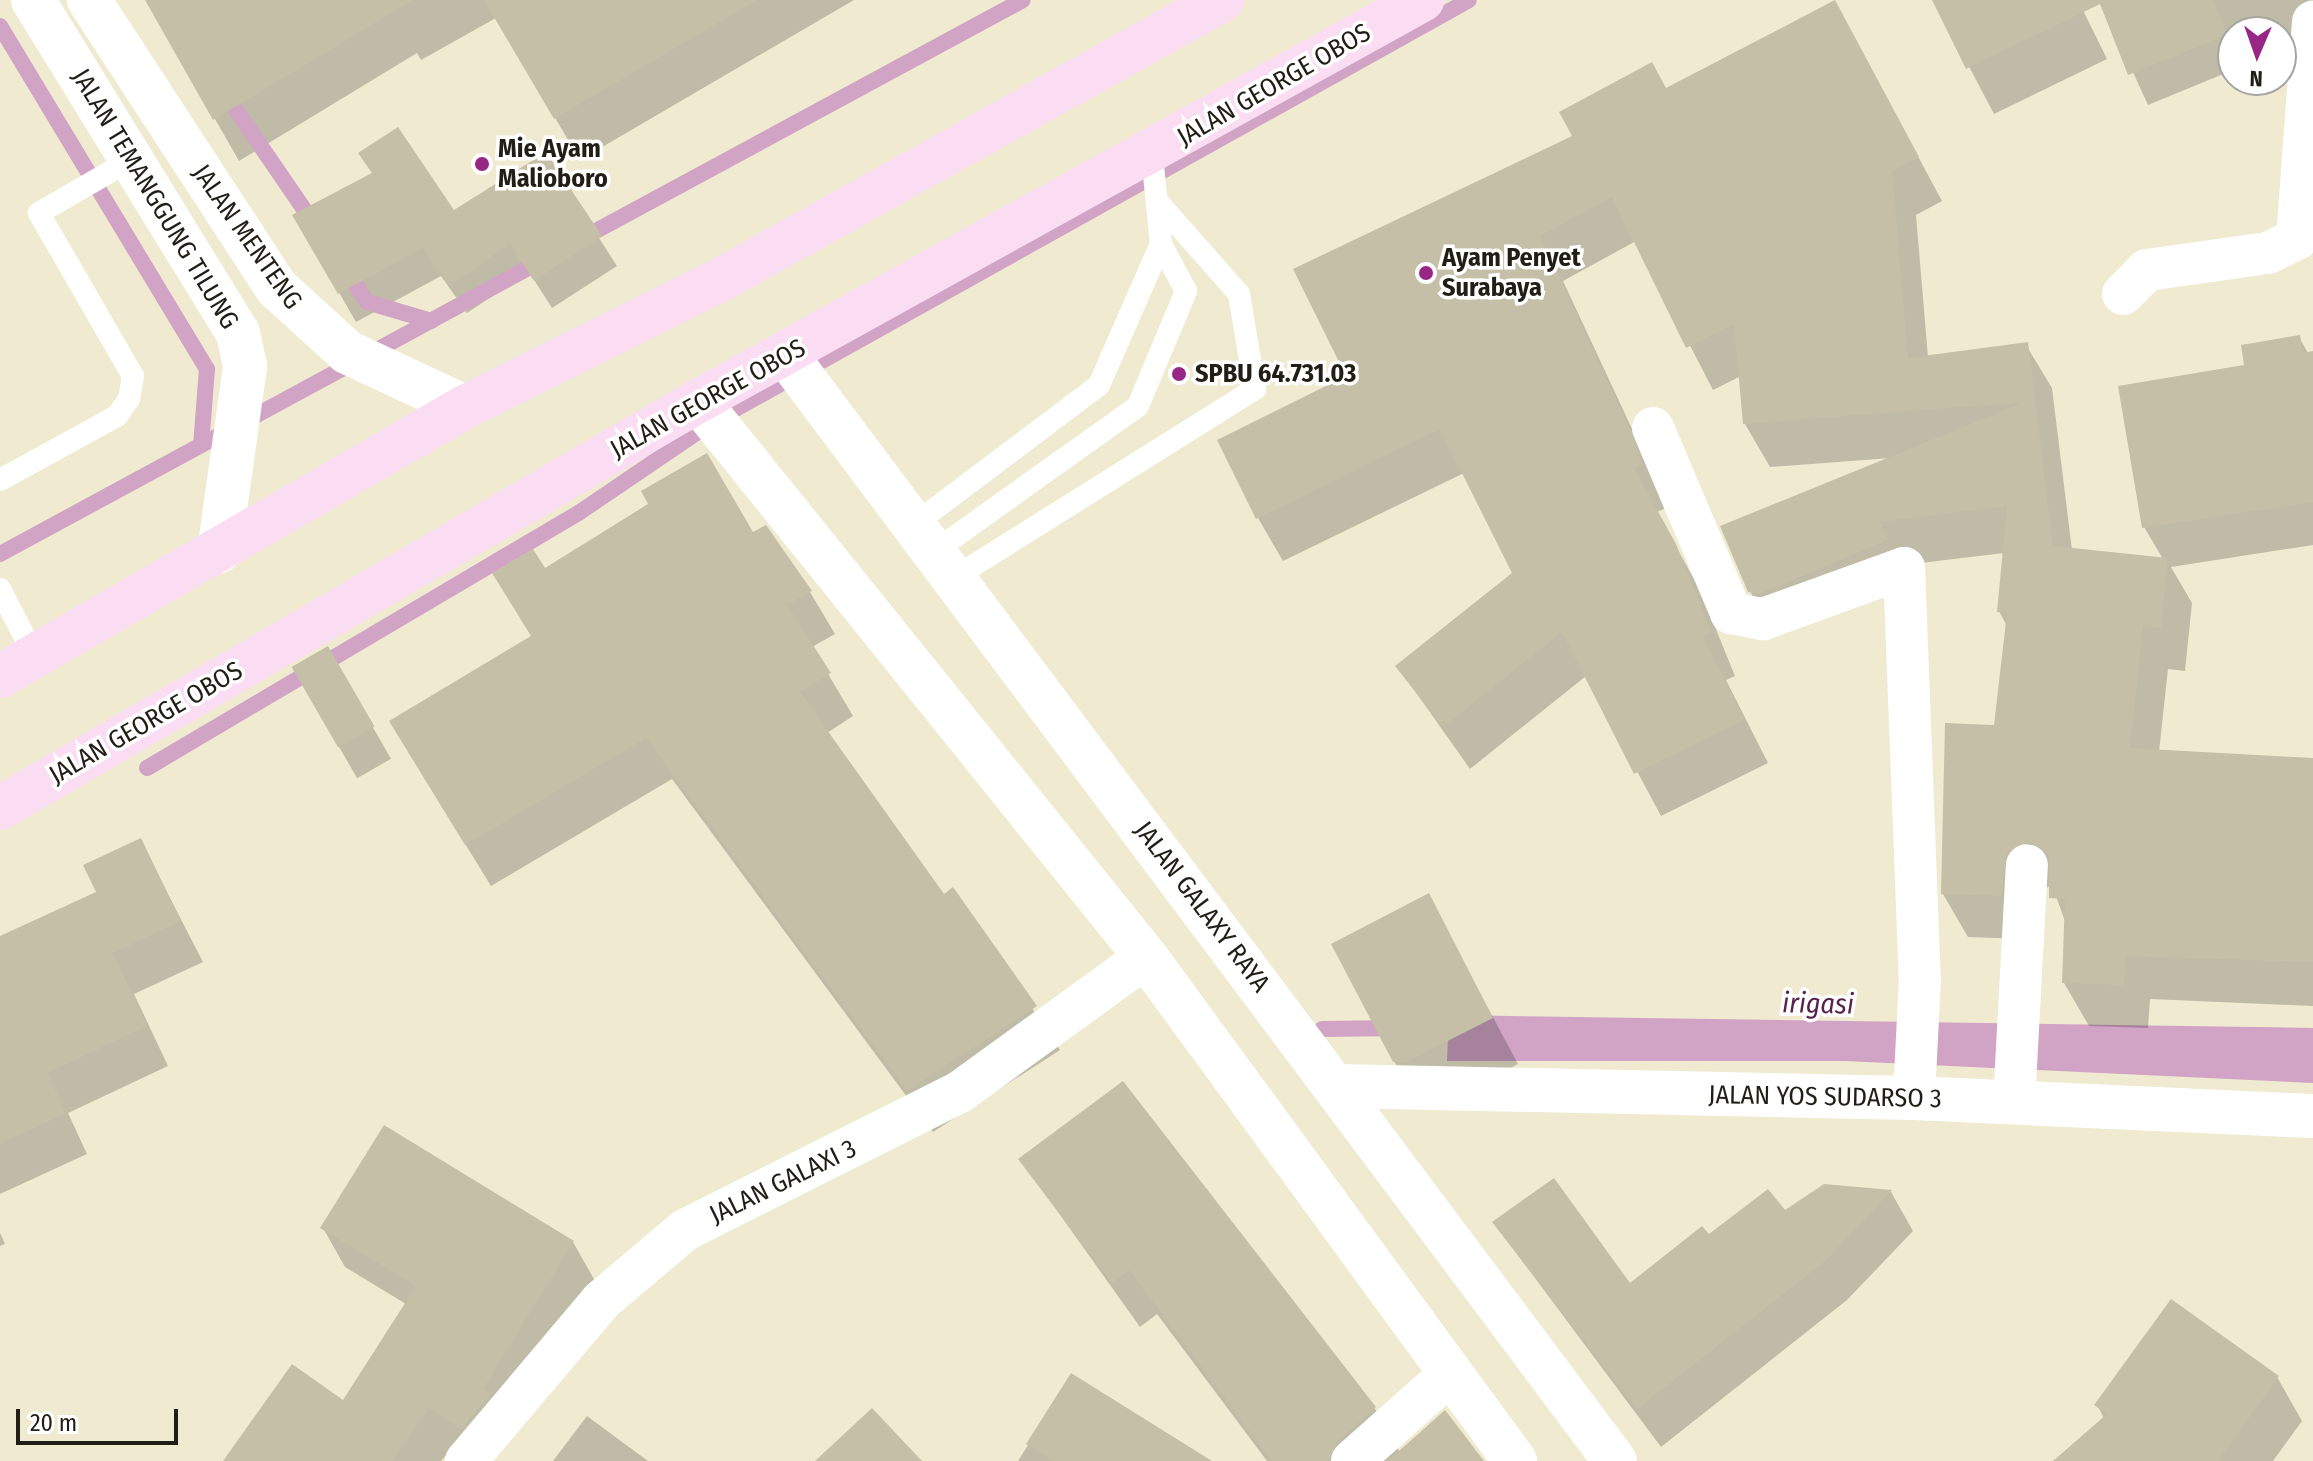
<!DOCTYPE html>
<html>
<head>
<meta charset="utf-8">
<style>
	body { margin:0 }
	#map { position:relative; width:2313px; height:1461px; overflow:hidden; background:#f0ead1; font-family:"Fira Sans Condensed",sans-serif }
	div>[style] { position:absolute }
	.water>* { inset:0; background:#d1a3c5 }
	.shadow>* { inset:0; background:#0003; transform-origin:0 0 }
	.stream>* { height:16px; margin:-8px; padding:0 8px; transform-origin:8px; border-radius:8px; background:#d1a3c5 }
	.building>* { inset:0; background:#c5bfa7; transform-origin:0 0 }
	.service>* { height:22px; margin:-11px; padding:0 11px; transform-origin:11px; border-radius:11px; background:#fff }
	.minor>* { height:42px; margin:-21px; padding:0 21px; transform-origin:21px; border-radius:21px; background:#fff }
	.tertiary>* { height:44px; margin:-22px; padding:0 22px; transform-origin:22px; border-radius:22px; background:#fff }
	.primary>* { height:44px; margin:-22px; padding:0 22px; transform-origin:22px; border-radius:22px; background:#faddf3 }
	.dots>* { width:22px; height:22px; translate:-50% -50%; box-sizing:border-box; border:4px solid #fff; border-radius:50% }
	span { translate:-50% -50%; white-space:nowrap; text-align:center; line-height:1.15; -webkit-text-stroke:7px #fff; paint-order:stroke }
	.street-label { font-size:26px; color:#201e15 }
	.poi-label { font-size:26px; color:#201e15; font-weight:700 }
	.left { translate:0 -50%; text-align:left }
	.water-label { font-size:28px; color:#57214e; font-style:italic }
	.north { position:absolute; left:2217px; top:16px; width:80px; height:80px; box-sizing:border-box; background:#fff; border:2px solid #a6a5a1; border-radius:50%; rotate:182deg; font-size:22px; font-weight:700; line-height:32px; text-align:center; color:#201e15 }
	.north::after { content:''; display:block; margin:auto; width:28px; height:36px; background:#972685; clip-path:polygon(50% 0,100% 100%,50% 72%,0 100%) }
	.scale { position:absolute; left:16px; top:1409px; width:162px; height:36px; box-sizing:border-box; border:4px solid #201e15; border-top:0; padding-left:10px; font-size:24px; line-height:28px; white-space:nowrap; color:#201e15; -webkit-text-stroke:6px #fff; paint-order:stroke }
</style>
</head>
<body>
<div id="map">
	<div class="water">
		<div style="clip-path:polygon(1449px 1015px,2313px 1028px,2313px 1083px,1845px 1061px,1447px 1061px)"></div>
	</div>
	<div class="shadow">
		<div style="clip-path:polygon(147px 0,854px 0,580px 160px,496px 18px,421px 60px,417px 53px,239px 161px)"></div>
		<div style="clip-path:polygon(1934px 0,2078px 0,2107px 59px,1994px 114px)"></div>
		<div style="clip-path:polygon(2100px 0,2313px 0,2313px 37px,2281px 50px,2281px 32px,2233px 32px,2233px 70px,2148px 105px)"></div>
		<div style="clip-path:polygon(1858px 45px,1942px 201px,1916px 215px,1928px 357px,2026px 345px,2052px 388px,2072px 550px,2163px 559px,2144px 527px,2247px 366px,2299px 337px,2313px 362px,2313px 545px,2171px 567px,2192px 603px,2185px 671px,2168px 669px,2159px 752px,2313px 759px,2313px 1006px,2150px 999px,2148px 1028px,2089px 1026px,2064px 983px,2066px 924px,2052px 885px,2032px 895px,2025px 939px,1968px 937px,1943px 894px,1996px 728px,2007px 626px,1999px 611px,2004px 553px,1904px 565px,1911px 584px,1775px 635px,1750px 591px,1891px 458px,1770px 467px,1745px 424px,1741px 376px,1713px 390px,1636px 241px,1563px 281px,1654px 476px,1666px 508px,1657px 512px,1700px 590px,1735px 676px,1726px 680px,1768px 763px,1661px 816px,1586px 676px,1470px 769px,1398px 667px,1514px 574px,1464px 473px,1283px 561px,1258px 518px,1348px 377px,1575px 137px,1666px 90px)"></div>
		<div style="clip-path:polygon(361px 154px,454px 212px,545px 154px,617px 266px,552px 308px,529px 272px,467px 313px,441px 276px,356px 322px,295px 216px,373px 174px)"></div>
		<div style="clip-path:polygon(752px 535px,810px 592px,835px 634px,812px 647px,853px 716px,827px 733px,944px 896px,953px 890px,1060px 1050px,933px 1132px,672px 779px,491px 886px,416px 764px,533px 638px,544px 571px)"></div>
		<div style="left:327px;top:648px;width:128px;height:39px;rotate:60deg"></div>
		<div style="clip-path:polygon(140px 840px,203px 962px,134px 994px,168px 1066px,68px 1113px,87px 1154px,0 1194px,0 964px,98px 892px)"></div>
		<div style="clip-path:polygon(1428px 896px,1518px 1064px,1433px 1108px,1421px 1108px,1394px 1061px)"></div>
		<div style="clip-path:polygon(1123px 1083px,1375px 1409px,1399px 1451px,1445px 1413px,1481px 1461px,1267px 1461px,1157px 1314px,1140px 1327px,1021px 1160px)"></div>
		<div style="clip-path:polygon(1825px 1187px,1891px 1192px,1913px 1231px,1847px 1300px,1661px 1447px,1494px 1223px,1630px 1286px,1708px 1236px,1784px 1213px)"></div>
		<div style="clip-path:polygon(323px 1228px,573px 1242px,595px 1281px,441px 1461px,225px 1461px,343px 1403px,406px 1304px,345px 1267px)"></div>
		<div style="clip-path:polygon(0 1233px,5px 1244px,0 1246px)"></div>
		<div style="clip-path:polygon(1072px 1376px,1208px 1461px,1018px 1461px)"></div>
		<div style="clip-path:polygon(2277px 1377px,2302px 1421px,2273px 1461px,2056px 1461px,2104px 1418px,2097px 1405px)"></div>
		<div style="clip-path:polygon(587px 1416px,648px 1461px,553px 1461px)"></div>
	</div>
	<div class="stream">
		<div style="left:0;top:26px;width:401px;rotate:58.9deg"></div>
		<div style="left:207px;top:369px;width:76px;rotate:94.5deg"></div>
		<div style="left:223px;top:91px;width:165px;rotate:55.6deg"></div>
		<div style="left:581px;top:239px;width:502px;rotate:-28.4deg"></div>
		<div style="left:345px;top:269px;width:40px;rotate:56deg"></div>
		<div style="left:367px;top:302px;width:67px;rotate:16.5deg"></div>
		<div style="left:0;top:554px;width:617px;rotate:-28.43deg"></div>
		<div style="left:147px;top:768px;width:503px;rotate:-30.59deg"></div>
		<div style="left:580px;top:512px;width:162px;rotate:-34.2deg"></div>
		<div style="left:714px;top:421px;width:864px;rotate:-29.14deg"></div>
		<div style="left:1322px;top:1029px;width:74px;rotate:-0.8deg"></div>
	</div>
	<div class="building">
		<div style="clip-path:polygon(145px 0,413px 0,213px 120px)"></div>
		<div style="clip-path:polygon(484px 0,757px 0,554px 119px)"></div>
		<div style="clip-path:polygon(1835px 0,1919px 157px,1892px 171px,1908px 358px,2028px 342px,2053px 546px,2168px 558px,2161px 628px,2143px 626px,2130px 748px,2313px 758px,2313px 962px,2126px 956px,2124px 985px,2062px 983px,2065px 899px,2049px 898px,2049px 855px,2029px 841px,2007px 853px,2001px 896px,1941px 894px,1945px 723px,1994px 725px,2007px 613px,1997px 612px,2007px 506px,1880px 522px,1888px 540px,1759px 594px,1748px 592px,1720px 526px,2025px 402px,1743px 424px,1734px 324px,1686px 348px,1612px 197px,1540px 236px,1630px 430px,1642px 464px,1634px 468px,1676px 544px,1711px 632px,1703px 636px,1745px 719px,1634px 774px,1562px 632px,1443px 727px,1395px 666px,1512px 573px,1440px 429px,1256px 519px,1217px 440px,1346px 376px,1293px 269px,1572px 136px,1559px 112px,1652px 62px,1666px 88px)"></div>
		<div style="clip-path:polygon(1932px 0,2213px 0,2227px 35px,2128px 75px,2100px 4px,1966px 69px)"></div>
		<div style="clip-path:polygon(398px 127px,454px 210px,546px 152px,602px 236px,534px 281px,510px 244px,449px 286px,423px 248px,338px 294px,292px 215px,372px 173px,358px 153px)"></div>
		<div style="clip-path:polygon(2300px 335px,2303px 353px,2313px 351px,2313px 502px,2142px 528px,2118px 386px,2244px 365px,2241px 345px)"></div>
		<div style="clip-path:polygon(707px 453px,753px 532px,766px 525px,812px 591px,787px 605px,831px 673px,800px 692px,944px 894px,953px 887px,1037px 1006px,907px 1091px,646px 738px,465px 845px,389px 721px,531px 636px,492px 573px,533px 549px,545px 568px,648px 504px,641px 491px)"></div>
		<div style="left:328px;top:646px;width:93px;height:42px;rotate:60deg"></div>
		<div style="clip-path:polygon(141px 838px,181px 921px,113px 953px,147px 1026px,47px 1073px,66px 1113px,0 1144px,0 936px,96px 892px,83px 865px)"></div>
		<div style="clip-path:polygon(1429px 893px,1493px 1018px,1406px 1062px,1393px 1062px,1331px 944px)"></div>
		<div style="clip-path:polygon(1123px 1081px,1376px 1407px,1336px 1443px,1329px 1461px,1272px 1461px,1129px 1270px,1112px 1283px,1018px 1159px)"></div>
		<div style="clip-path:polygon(384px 1125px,574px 1241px,483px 1389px,491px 1394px,461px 1429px,429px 1408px,392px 1461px,223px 1461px,292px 1364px,343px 1400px,416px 1286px,320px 1228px)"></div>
		<div style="clip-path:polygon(1554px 1178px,1630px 1283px,1702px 1226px,1709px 1234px,1768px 1189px,1785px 1210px,1824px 1184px,1892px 1190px,1825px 1261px,1637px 1409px,1492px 1222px)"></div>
		<div style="clip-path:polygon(2171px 1299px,2279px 1376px,2218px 1461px,2053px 1461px,2107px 1414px,2094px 1405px)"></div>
		<div style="clip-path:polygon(1071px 1373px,1212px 1461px,1054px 1461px,1026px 1444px)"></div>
		<div style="clip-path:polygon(872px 1408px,922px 1461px,815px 1461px)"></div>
		<div style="clip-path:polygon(1445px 1410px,1484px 1461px,1388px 1461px)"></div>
	</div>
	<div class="service">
		<div style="left:0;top:480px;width:133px;rotate:-28.7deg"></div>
		<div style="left:117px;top:416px;width:21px;rotate:-55deg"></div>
		<div style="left:129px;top:399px;width:23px;rotate:-80deg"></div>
		<div style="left:133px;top:376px;width:188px;rotate:-120deg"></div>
		<div style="left:39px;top:213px;width:108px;rotate:-30.1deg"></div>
		<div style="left:912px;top:526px;width:234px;rotate:-37deg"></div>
		<div style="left:1099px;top:385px;width:154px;rotate:-66.3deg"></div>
		<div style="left:1161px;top:244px;width:88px;rotate:-95.8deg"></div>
		<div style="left:932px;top:553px;width:253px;rotate:-35.5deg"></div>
		<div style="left:1138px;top:406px;width:125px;rotate:-67.3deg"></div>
		<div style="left:1186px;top:291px;width:53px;rotate:-118deg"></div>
		<div style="left:952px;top:579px;width:358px;rotate:-32.1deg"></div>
		<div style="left:1255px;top:389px;width:96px;rotate:-99.6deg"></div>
		<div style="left:1239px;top:294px;width:124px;rotate:-131.4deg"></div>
		<div style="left:0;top:589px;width:76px;rotate:62.8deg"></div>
	</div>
	<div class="minor">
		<div style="left:2123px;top:294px;width:34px;rotate:-45deg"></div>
		<div style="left:2147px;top:270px;width:122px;rotate:-8deg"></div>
		<div style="left:2268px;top:253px;width:32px;rotate:-26deg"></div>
		<div style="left:2297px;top:239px;width:218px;rotate:-85.8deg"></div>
		<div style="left:1653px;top:428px;width:201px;rotate:67.1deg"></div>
		<div style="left:1731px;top:613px;width:33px;rotate:11deg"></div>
		<div style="left:1763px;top:619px;width:150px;rotate:-19.9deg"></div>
		<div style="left:1904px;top:568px;width:410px;rotate:87.8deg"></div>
		<div style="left:1920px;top:978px;width:120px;rotate:92.9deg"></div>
		<div style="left:2014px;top:1103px;width:238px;rotate:-86.9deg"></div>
		<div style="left:466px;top:1461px;width:209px;rotate:-49.8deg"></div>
		<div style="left:601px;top:1301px;width:110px;rotate:-40.2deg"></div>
		<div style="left:685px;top:1230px;width:309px;rotate:-26.7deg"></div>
		<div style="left:961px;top:1091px;width:228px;rotate:-35.9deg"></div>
		<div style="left:1352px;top:1461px;width:130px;rotate:-41.6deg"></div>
	</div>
	<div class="tertiary">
		<div style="left:33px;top:0;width:391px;rotate:58.4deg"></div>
		<div style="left:238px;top:333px;width:35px;rotate:78deg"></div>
		<div style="left:245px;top:367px;width:186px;rotate:98deg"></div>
		<div style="left:89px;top:0;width:344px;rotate:56.9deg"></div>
		<div style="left:277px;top:288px;width:95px;rotate:42.4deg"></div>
		<div style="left:347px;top:352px;width:130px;rotate:25deg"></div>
		<div style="left:786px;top:355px;width:1382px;rotate:53.15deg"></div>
		<div style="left:698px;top:401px;width:714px;rotate:51.14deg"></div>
		<div style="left:1146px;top:957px;width:625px;rotate:53.79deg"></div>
		<div style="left:1338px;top:1086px;width:576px;rotate:1.19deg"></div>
		<div style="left:1914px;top:1098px;width:399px;rotate:2.6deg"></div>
	</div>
	<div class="primary">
		<div style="left:0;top:676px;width:537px;rotate:-30.05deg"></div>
		<div style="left:465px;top:407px;width:287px;rotate:-26.5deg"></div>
		<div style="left:722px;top:279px;width:573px;rotate:-29.16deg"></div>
		<div style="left:0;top:808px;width:808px;rotate:-30.25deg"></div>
		<div style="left:698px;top:401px;width:828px;rotate:-28.98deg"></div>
	</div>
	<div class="dots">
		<div style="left:482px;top:164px;background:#972685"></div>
		<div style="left:1426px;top:273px;background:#972685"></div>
		<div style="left:1179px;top:374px;background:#972685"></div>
	</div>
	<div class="street-label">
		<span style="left:1274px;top:85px;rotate:-30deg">JALAN GEORGE OBOS</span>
		<span style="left:155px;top:199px;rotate:59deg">JALAN TEMANGGUNG TILUNG</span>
		<span style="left:247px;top:237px;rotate:55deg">JALAN MENTENG</span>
		<span style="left:708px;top:399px;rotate:-29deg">JALAN GEORGE OBOS</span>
		<span style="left:146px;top:723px;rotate:-30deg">JALAN GEORGE OBOS</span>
		<span style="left:1202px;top:907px;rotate:53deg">JALAN GALAXY RAYA</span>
		<span style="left:1825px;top:1097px;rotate:1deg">JALAN YOS SUDARSO 3</span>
		<span style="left:783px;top:1182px;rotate:-26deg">JALAN GALAXI 3</span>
	</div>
	<div class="poi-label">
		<span class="left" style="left:498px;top:164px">Mie Ayam<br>Malioboro</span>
		<span class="left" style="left:1442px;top:273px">Ayam Penyet<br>Surabaya</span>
		<span class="left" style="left:1195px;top:374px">SPBU 64.731.03</span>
	</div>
	<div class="water-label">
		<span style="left:1818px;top:1004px;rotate:1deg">irigasi</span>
	</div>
	<div class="north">N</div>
	<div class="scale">20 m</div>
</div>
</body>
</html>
